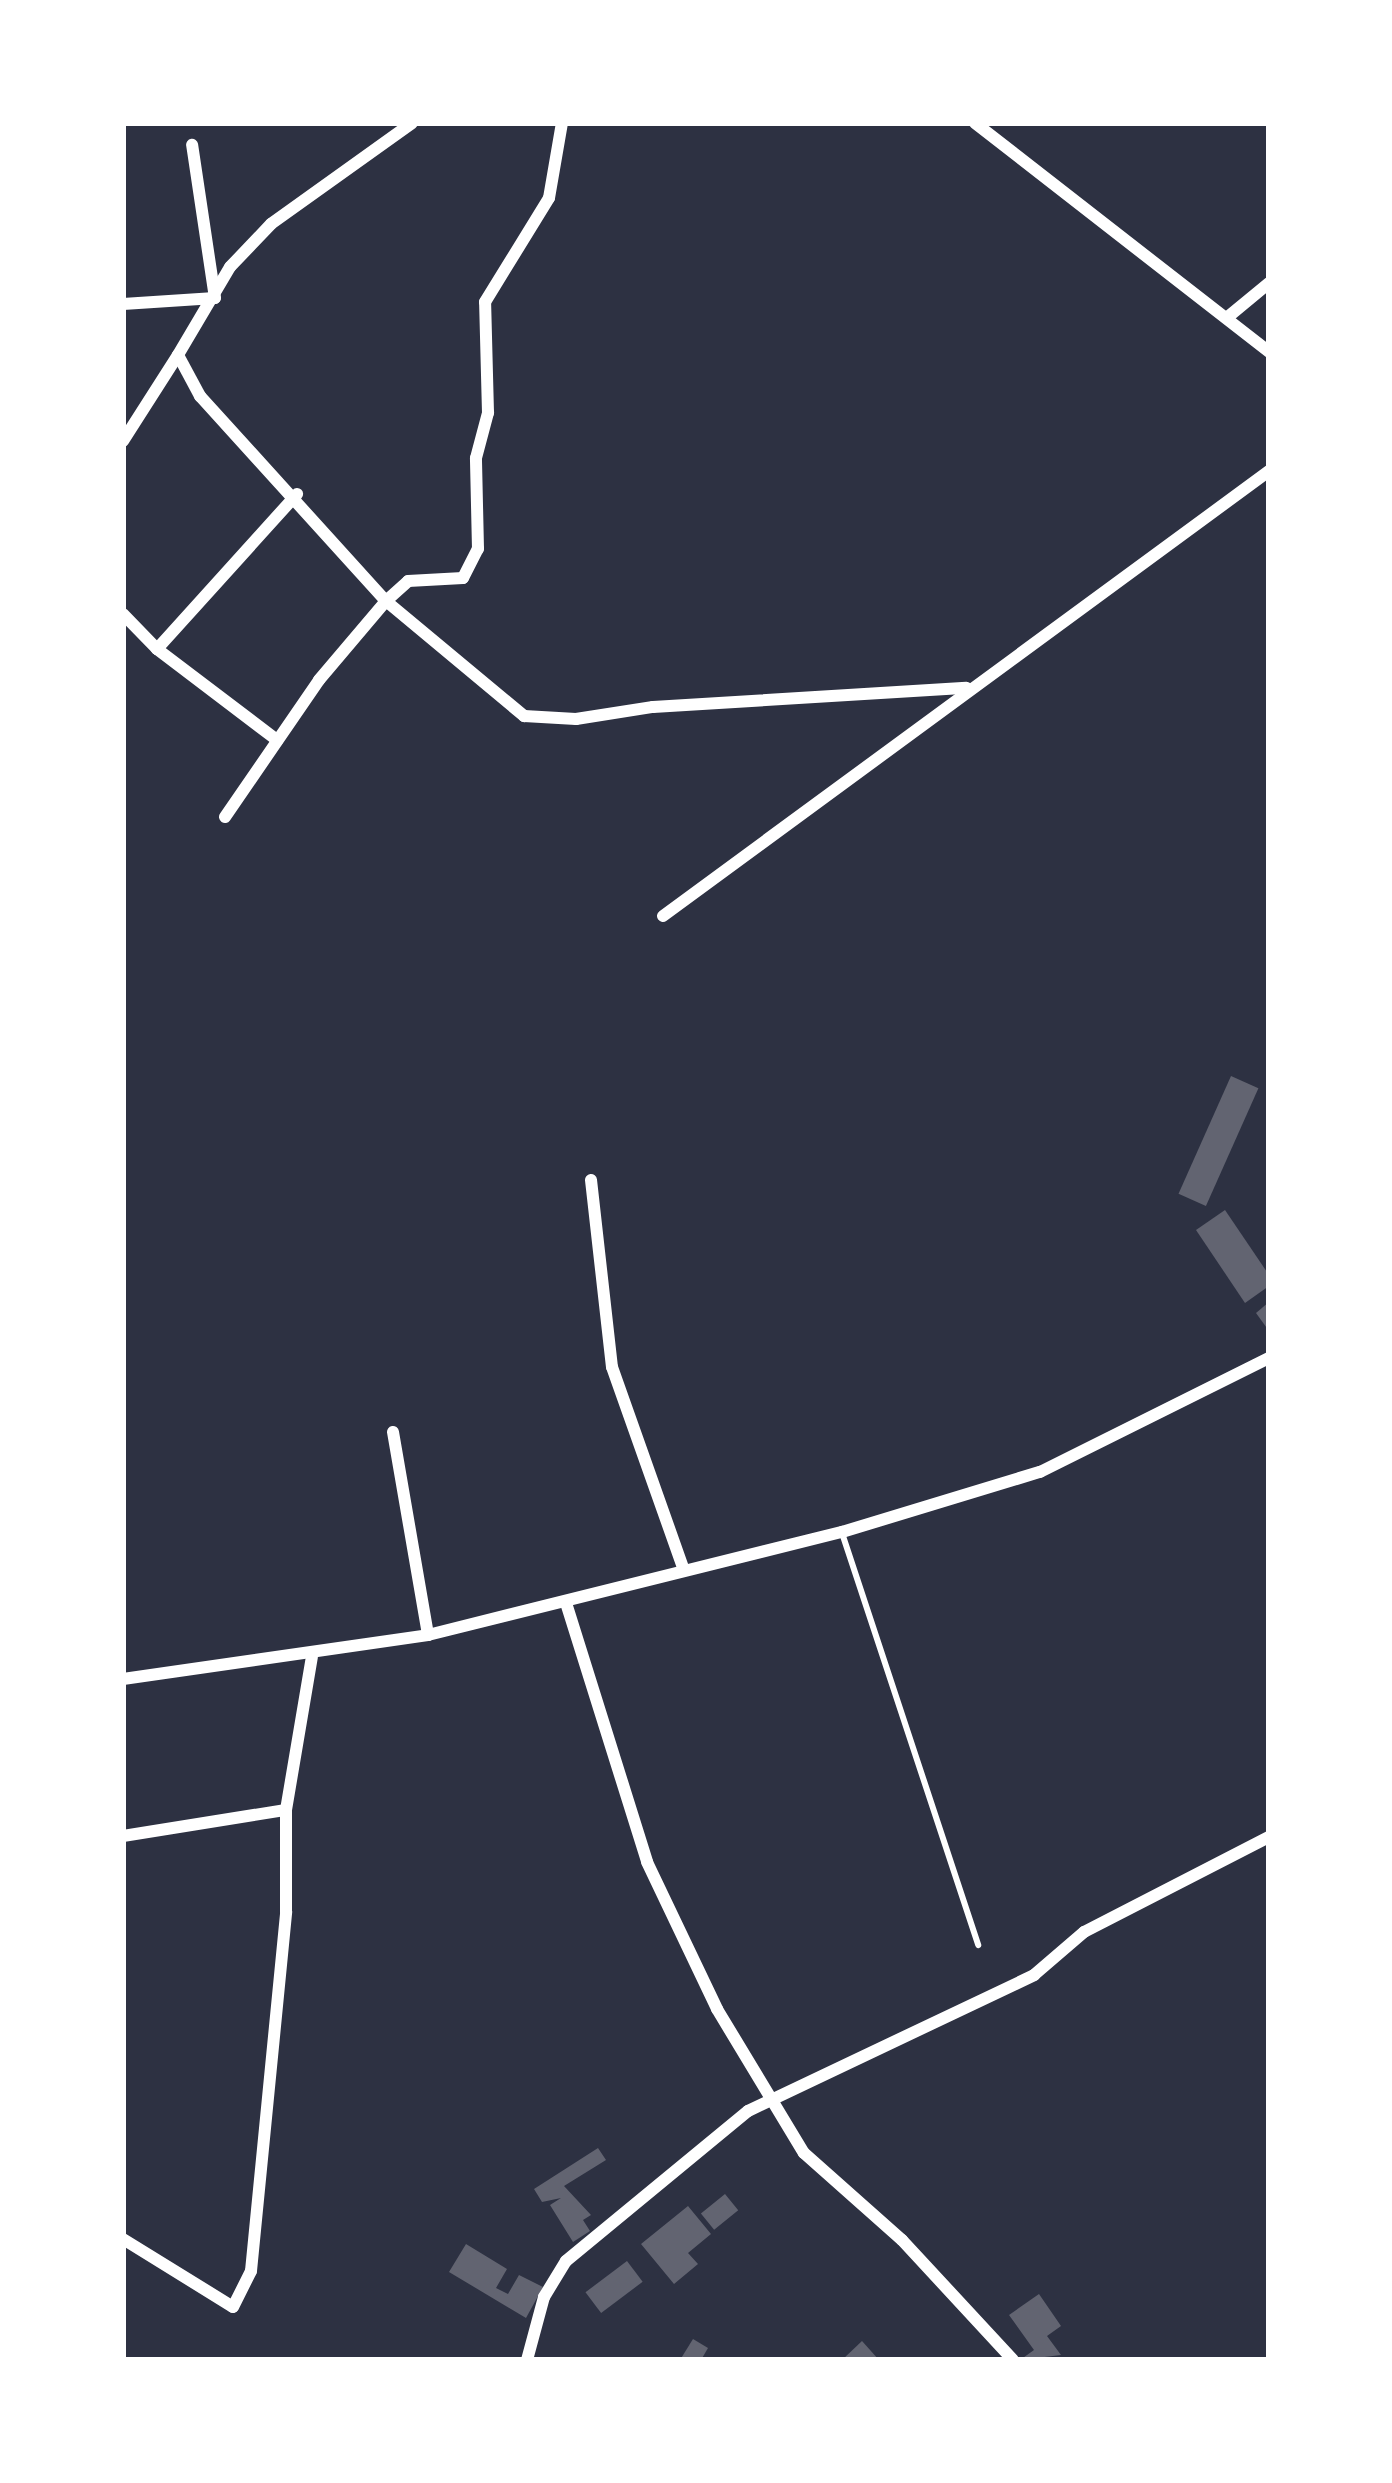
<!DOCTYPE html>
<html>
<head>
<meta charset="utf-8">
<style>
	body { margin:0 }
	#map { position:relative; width:1392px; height:2483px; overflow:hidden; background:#2d3142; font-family:"Source Serif 4",serif }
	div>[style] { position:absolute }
	.building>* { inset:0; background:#626471; transform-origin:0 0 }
	.service>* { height:6px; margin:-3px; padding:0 3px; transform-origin:3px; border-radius:3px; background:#fff }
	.minor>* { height:12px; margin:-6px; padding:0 6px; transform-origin:6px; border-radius:6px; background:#fff }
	span { translate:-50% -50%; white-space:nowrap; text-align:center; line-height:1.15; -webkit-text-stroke:12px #fff; paint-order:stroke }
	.frame { position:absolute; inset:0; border:126px solid #fff; pointer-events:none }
</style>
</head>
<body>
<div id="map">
	<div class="building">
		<div style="left:1231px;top:1076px;width:30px;height:129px;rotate:24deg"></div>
		<div style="clip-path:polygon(1225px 1210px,1269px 1275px,1269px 1286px,1245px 1303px,1196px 1230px)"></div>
		<div style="clip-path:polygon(1269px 1302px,1269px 1331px,1256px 1313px)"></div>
		<div style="clip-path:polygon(598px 2148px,606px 2160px,564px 2186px,591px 2215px,583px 2220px,590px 2231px,573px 2242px,550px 2205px,561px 2198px,542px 2202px,534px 2189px)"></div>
		<div style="left:725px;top:2194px;width:21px;height:31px;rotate:51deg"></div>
		<div style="clip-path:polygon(688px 2206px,711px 2234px,688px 2253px,698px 2264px,674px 2284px,641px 2244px)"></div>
		<div style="clip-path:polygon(466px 2244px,507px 2269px,496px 2288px,508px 2294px,519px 2275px,543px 2287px,526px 2318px,449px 2272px)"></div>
		<div style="left:627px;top:2261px;width:26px;height:52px;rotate:53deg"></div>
		<div style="clip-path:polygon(1039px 2294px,1061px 2326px,1047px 2336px,1061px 2355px,1020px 2360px,1034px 2350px,1009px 2315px)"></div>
		<div style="clip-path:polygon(693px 2339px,708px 2348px,701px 2360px,680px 2360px)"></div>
		<div style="clip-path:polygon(862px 2341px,879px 2360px,842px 2360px)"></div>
	</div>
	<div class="service">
		<div style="left:842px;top:1533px;width:434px;rotate:71.7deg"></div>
	</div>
	<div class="minor">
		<div style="left:412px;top:123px;width:173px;rotate:144.4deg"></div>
		<div style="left:271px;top:224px;width:59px;rotate:133.6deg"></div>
		<div style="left:230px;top:267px;width:102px;rotate:120.6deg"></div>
		<div style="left:178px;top:355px;width:47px;rotate:61.8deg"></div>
		<div style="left:200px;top:396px;width:277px;rotate:47.8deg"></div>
		<div style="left:386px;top:601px;width:180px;rotate:39.8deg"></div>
		<div style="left:524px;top:716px;width:52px;rotate:3.3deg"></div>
		<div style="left:576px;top:719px;width:78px;rotate:-8.9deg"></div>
		<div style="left:653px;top:707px;width:314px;rotate:-3.5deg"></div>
		<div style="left:975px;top:123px;width:373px;rotate:37.9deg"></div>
		<div style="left:123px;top:304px;width:92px;rotate:-3.7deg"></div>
		<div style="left:215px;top:298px;width:155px;rotate:-98.5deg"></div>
		<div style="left:1229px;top:316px;width:52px;rotate:-39.5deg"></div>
		<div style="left:123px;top:441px;width:102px;rotate:-57.4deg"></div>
		<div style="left:123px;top:614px;width:49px;rotate:45.8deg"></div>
		<div style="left:157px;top:649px;width:209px;rotate:-47.9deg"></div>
		<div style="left:157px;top:649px;width:151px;rotate:37.2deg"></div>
		<div style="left:225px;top:817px;width:166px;rotate:-55.5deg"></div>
		<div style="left:319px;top:680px;width:104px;rotate:-49.7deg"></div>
		<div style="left:386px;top:601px;width:30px;rotate:-42deg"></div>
		<div style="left:408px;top:581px;width:55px;rotate:-3.1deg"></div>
		<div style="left:463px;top:578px;width:33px;rotate:-63deg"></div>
		<div style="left:478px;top:549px;width:91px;rotate:-91.3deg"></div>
		<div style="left:476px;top:458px;width:47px;rotate:-75.1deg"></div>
		<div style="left:488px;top:413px;width:111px;rotate:-91.5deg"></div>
		<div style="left:485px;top:302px;width:122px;rotate:-58.4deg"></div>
		<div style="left:549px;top:198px;width:76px;rotate:-80.2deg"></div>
		<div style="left:663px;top:916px;width:752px;rotate:-36.29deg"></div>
		<div style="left:591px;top:1180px;width:188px;rotate:83.6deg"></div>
		<div style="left:612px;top:1367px;width:215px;rotate:70.5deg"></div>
		<div style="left:393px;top:1432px;width:206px;rotate:80.2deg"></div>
		<div style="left:567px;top:1606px;width:268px;rotate:72.6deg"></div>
		<div style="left:647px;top:1862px;width:163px;rotate:64.5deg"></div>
		<div style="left:717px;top:2009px;width:168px;rotate:58.9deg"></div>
		<div style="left:804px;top:2153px;width:131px;rotate:41.6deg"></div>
		<div style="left:902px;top:2240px;width:163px;rotate:47.2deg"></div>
		<div style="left:123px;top:1679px;width:308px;rotate:-8.2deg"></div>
		<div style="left:428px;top:1635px;width:427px;rotate:-14deg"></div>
		<div style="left:842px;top:1532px;width:207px;rotate:-16.9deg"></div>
		<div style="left:1040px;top:1472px;width:256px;rotate:-26.5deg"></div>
		<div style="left:123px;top:1836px;width:165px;rotate:-9.1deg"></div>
		<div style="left:123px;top:2239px;width:129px;rotate:31.7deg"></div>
		<div style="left:233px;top:2307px;width:40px;rotate:-63.4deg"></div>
		<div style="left:251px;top:2271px;width:361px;rotate:-84.4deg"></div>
		<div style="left:286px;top:1912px;width:102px;rotate:-90deg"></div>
		<div style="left:286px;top:1810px;width:155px;rotate:-80.4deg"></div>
		<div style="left:527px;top:2360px;width:65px;rotate:-74.9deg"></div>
		<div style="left:544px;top:2297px;width:42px;rotate:-58.6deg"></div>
		<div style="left:566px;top:2261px;width:236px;rotate:-39.5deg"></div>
		<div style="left:748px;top:2111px;width:317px;rotate:-25.4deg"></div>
		<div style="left:1034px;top:1975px;width:66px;rotate:-40.7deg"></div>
		<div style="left:1084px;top:1932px;width:208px;rotate:-27.2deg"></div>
	</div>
	<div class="frame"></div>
</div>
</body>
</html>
